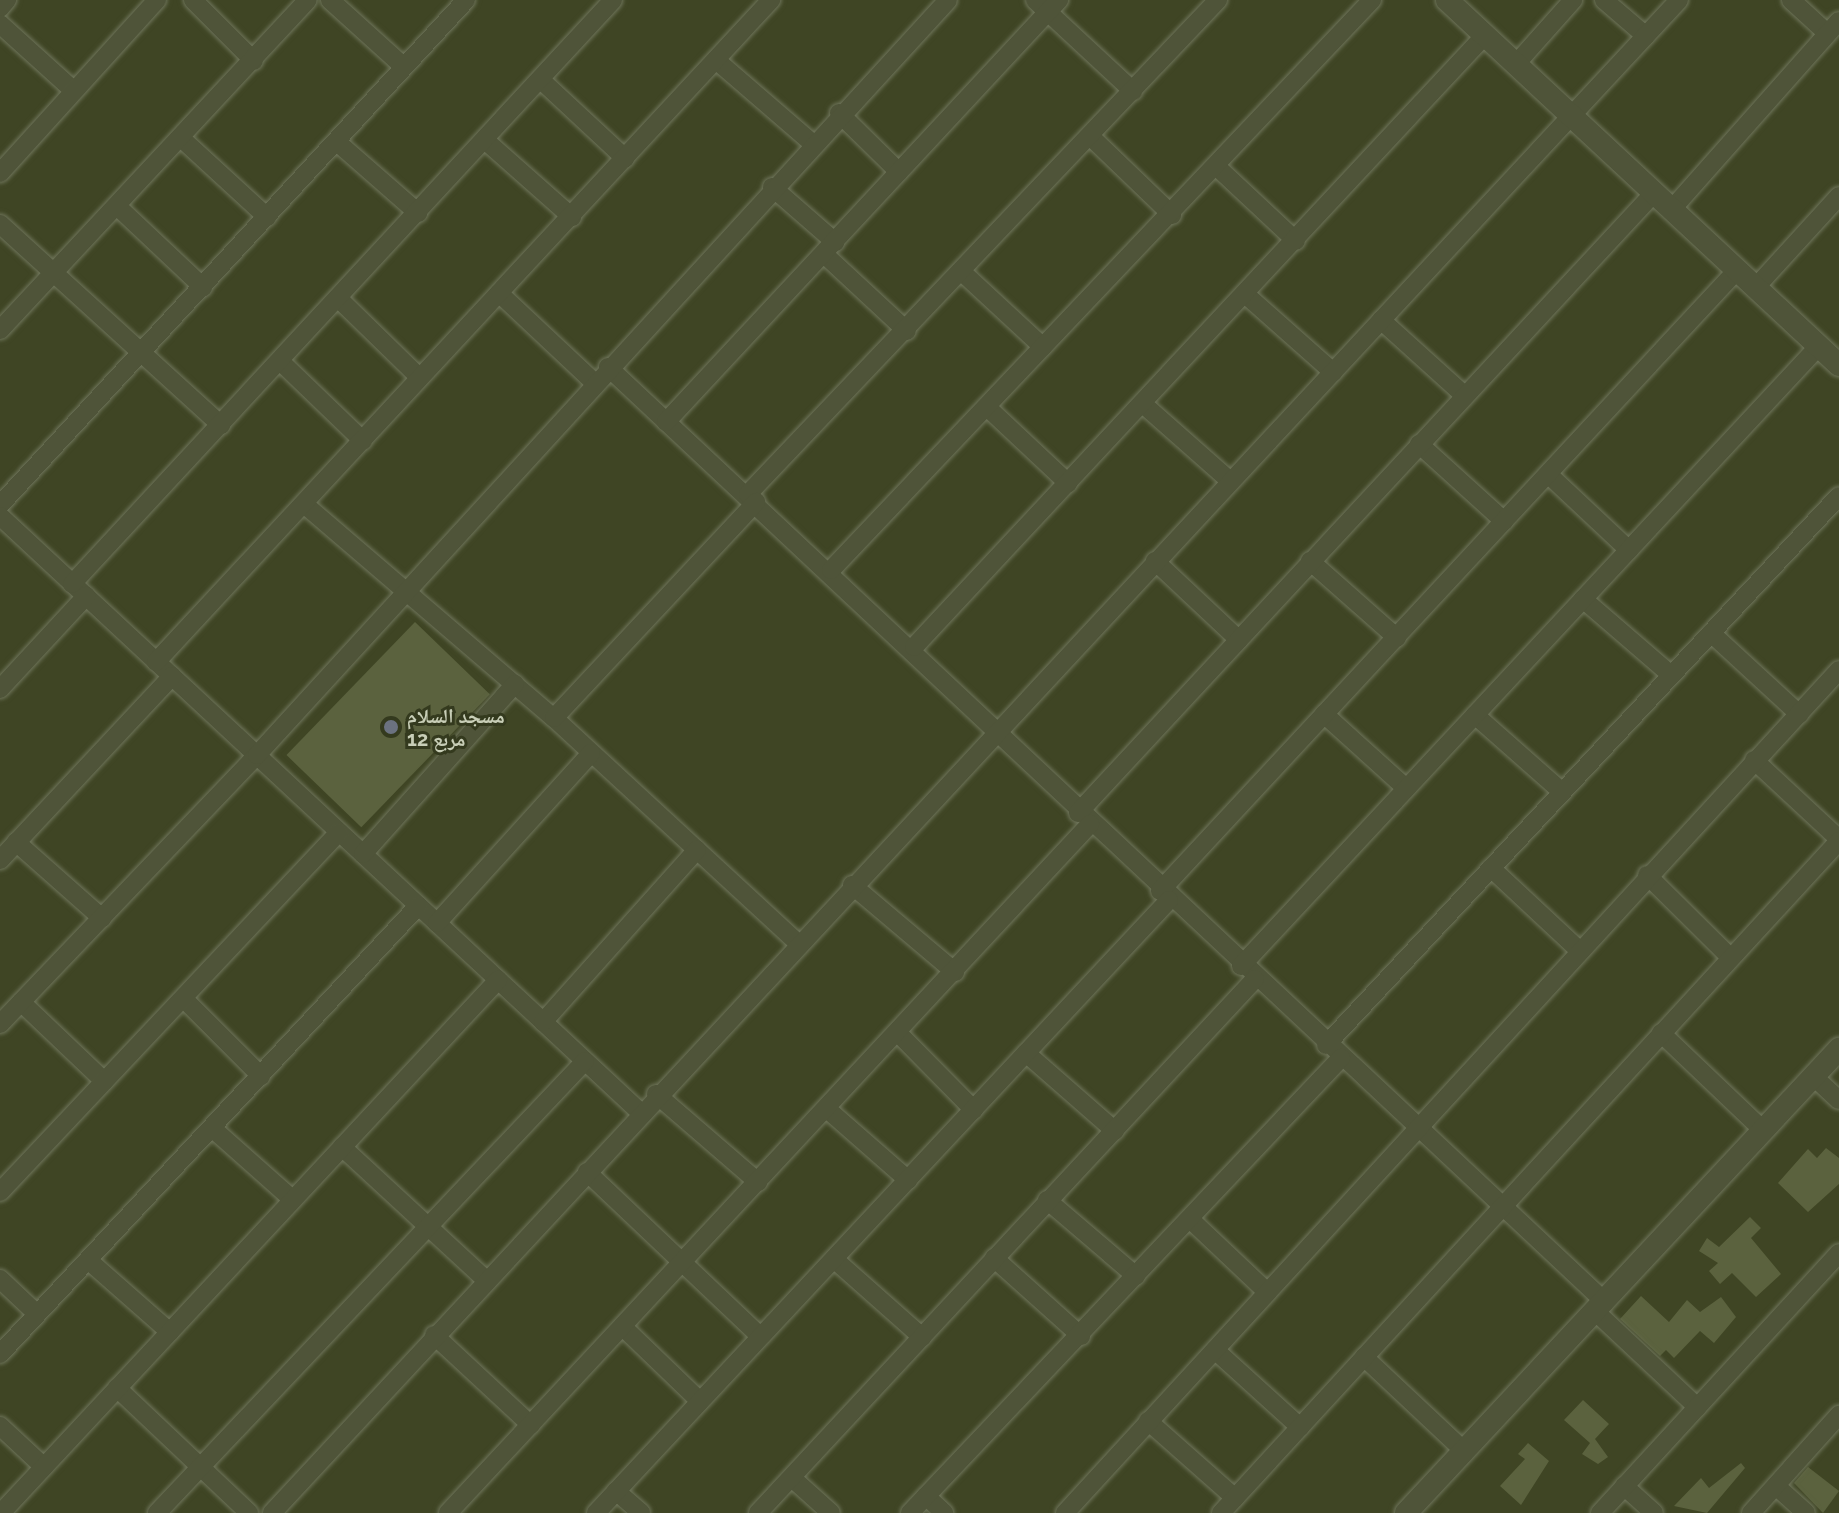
<!DOCTYPE html>
<html>
<head>
<meta charset="utf-8">
<style>
	body { margin:0 }
	#map { position:relative; width:1839px; height:1513px; overflow:hidden; background:#3f4524; font-family:Raleway,"Noto Naskh Arabic",sans-serif }
	div>[style] { position:absolute }
	.building>* { inset:0; background:#5b623e; transform-origin:0 0 }
	.roads { filter:drop-shadow(0 0 2px #6f755b) drop-shadow(0 0 2px #6f755b) }
	.minor>* { height:18px; margin:-9px; padding:0 9px; transform-origin:9px; border-radius:9px; background:#4f5439 }
	.tertiary>* { height:22px; margin:-11px; padding:0 11px; transform-origin:11px; border-radius:11px; background:#4f5439 }
	.dots>* { width:22px; height:22px; translate:-50% -50%; box-sizing:border-box; border:4px solid #343a1e; border-radius:50% }
	span { translate:-50% -50%; white-space:nowrap; text-align:center; line-height:1.15; -webkit-text-stroke:6px #343a1e; paint-order:stroke }
	.poi-label { font-size:20px; color:#c8ceb7; font-weight:700 }
	.left { translate:0 -50%; text-align:left }
</style>
</head>
<body>
<div id="map">
	<div class="building">
		<div style="left:415px;top:622px;width:104px;height:185px;rotate:44deg"></div>
		<div style="clip-path:polygon(1826px 1148px,1839px 1158px,1839px 1184px,1808px 1212px,1778px 1183px,1808px 1149px,1817px 1158px)"></div>
		<div style="clip-path:polygon(1750px 1217px,1761px 1228px,1751px 1238px,1781px 1274px,1756px 1297px,1732px 1273px,1720px 1284px,1709px 1271px,1718px 1263px,1699px 1251px,1707px 1238px,1719px 1247px)"></div>
		<div style="clip-path:polygon(1641px 1296px,1669px 1322px,1687px 1300px,1700px 1312px,1721px 1297px,1736px 1317px,1714px 1343px,1700px 1331px,1674px 1358px,1666px 1350px,1660px 1356px,1620px 1319px)"></div>
		<div style="clip-path:polygon(1583px 1400px,1609px 1424px,1595px 1439px,1608px 1457px,1598px 1464px,1582px 1454px,1590px 1443px,1564px 1420px)"></div>
		<div style="clip-path:polygon(1528px 1443px,1549px 1461px,1521px 1505px,1500px 1486px,1525px 1459px,1518px 1454px)"></div>
		<div style="clip-path:polygon(1741px 1463px,1745px 1468px,1707px 1513px,1674px 1506px,1701px 1478px,1709px 1488px)"></div>
		<div style="clip-path:polygon(1808px 1467px,1839px 1491px,1823px 1513px,1794px 1483px)"></div>
	</div>
	<div class="roads">
		<div class="minor">
			<div style="left:193px;top:0;width:86px;rotate:45deg"></div>
			<div style="left:330px;top:0;width:98px;rotate:42.1deg"></div>
			<div style="left:1035px;top:0;width:134px;rotate:42.9deg"></div>
			<div style="left:1604px;top:0;width:55px;rotate:40.6deg"></div>
			<div style="left:1791px;top:0;width:49px;rotate:42.5deg"></div>
			<div style="left:0;top:8px;width:11px;rotate:-49deg"></div>
			<div style="left:0;top:24px;width:98px;rotate:42.1deg"></div>
			<div style="left:716px;top:60px;width:127px;rotate:40.8deg"></div>
			<div style="left:1516px;top:64px;width:86px;rotate:-48.3deg"></div>
			<div style="left:541px;top:80px;width:115px;rotate:42.9deg"></div>
			<div style="left:839px;top:113px;width:84px;rotate:44.5deg"></div>
			<div style="left:1090px;top:136px;width:114px;rotate:43.9deg"></div>
			<div style="left:181px;top:138px;width:117px;rotate:42.6deg"></div>
			<div style="left:486px;top:141px;width:115px;rotate:41.5deg"></div>
			<div style="left:337px;top:142px;width:108px;rotate:41.2deg"></div>
			<div style="left:1217px;top:167px;width:108px;rotate:43.1deg"></div>
			<div style="left:0;top:173px;width:234px;rotate:-47.8deg"></div>
			<div style="left:772px;top:187px;width:84px;rotate:41.1deg"></div>
			<div style="left:118px;top:207px;width:117px;rotate:43.3deg"></div>
			<div style="left:1672px;top:209px;width:251px;rotate:-48.4deg"></div>
			<div style="left:0;top:224px;width:299px;rotate:42.3deg"></div>
			<div style="left:824px;top:254px;width:113px;rotate:42.9deg"></div>
			<div style="left:962px;top:272px;width:110px;rotate:42.8deg"></div>
			<div style="left:1756px;top:287px;width:123px;rotate:-47.6deg"></div>
			<div style="left:499px;top:293px;width:132px;rotate:43.2deg"></div>
			<div style="left:1245px;top:294px;width:118px;rotate:41.6deg"></div>
			<div style="left:338px;top:298px;width:113px;rotate:44.3deg"></div>
			<div style="left:1381px;top:320px;width:110px;rotate:42.1deg"></div>
			<div style="left:0;top:330px;width:451px;rotate:-47deg"></div>
			<div style="left:280px;top:361px;width:115px;rotate:43.9deg"></div>
			<div style="left:608px;top:367px;width:1367px;rotate:43.16deg"></div>
			<div style="left:1143px;top:404px;width:116px;rotate:41.5deg"></div>
			<div style="left:988px;top:408px;width:110px;rotate:43.2deg"></div>
			<div style="left:666px;top:422px;width:577px;rotate:-47.04deg"></div>
			<div style="left:1419px;top:444px;width:115px;rotate:42.2deg"></div>
			<div style="left:1548px;top:474px;width:111px;rotate:43.2deg"></div>
			<div style="left:748px;top:494px;width:682px;rotate:-46.43deg"></div>
			<div style="left:304px;top:504px;width:329px;rotate:40.6deg"></div>
			<div style="left:554px;top:718px;width:332px;rotate:42.7deg"></div>
			<div style="left:0;top:505px;width:687px;rotate:-47.3deg"></div>
			<div style="left:0;top:516px;width:875px;rotate:42.96deg"></div>
			<div style="left:1155px;top:561px;width:115px;rotate:43.2deg"></div>
			<div style="left:1310px;top:561px;width:116px;rotate:41.5deg"></div>
			<div style="left:831px;top:570px;width:786px;rotate:-46.5deg"></div>
			<div style="left:72px;top:584px;width:796px;rotate:-47.19deg"></div>
			<div style="left:1583px;top:599px;width:116px;rotate:40.8deg"></div>
			<div style="left:1711px;top:633px;width:120px;rotate:42.6deg"></div>
			<div style="left:914px;top:647px;width:837px;rotate:-46.98deg"></div>
			<div style="left:156px;top:662px;width:904px;rotate:-47.11deg"></div>
			<div style="left:0;top:689px;width:127px;rotate:-47.2deg"></div>
			<div style="left:1324px;top:714px;width:110px;rotate:42.1deg"></div>
			<div style="left:1475px;top:715px;width:116px;rotate:41.5deg"></div>
			<div style="left:554px;top:718px;width:296px;rotate:-46.9deg"></div>
			<div style="left:1754px;top:760px;width:116px;rotate:42.9deg"></div>
			<div style="left:1078px;top:813px;width:846px;rotate:-47.11deg"></div>
			<div style="left:16px;top:842px;width:115px;rotate:41.5deg"></div>
			<div style="left:363px;top:854px;width:228px;rotate:-48.2deg"></div>
			<div style="left:0;top:860px;width:252px;rotate:-46.9deg"></div>
			<div style="left:1491px;top:868px;width:120px;rotate:43deg"></div>
			<div style="left:1647px;top:875px;width:117px;rotate:44.7deg"></div>
			<div style="left:852px;top:885px;width:135px;rotate:40.2deg"></div>
			<div style="left:1160px;top:891px;width:848px;rotate:-47.1deg"></div>
			<div style="left:437px;top:923px;width:229px;rotate:-47.8deg"></div>
			<div style="left:1241px;top:966px;width:848px;rotate:-47.01deg"></div>
			<div style="left:184px;top:999px;width:109px;rotate:45deg"></div>
			<div style="left:21px;top:1002px;width:115px;rotate:43.6deg"></div>
			<div style="left:543px;top:1022px;width:231px;rotate:-48.2deg"></div>
			<div style="left:0;top:1024px;width:372px;rotate:-46.3deg"></div>
			<div style="left:257px;top:755px;width:1023px;rotate:-47.53deg"></div>
			<div style="left:898px;top:1033px;width:108px;rotate:45.4deg"></div>
			<div style="left:1661px;top:1033px;width:141px;rotate:43.6deg"></div>
			<div style="left:1326px;top:1045px;width:751px;rotate:-46.94deg"></div>
			<div style="left:1026px;top:1053px;width:118px;rotate:41.2deg"></div>
			<div style="left:1813px;top:1076px;width:35px;rotate:43deg"></div>
			<div style="left:656px;top:1094px;width:135px;rotate:40.8deg"></div>
			<div style="left:827px;top:1109px;width:108px;rotate:41.2deg"></div>
			<div style="left:212px;top:1128px;width:107px;rotate:41.6deg"></div>
			<div style="left:342px;top:1147px;width:196px;rotate:42.7deg"></div>
			<div style="left:587px;top:1172px;width:238px;rotate:43.5deg"></div>
			<div style="left:0;top:1192px;width:494px;rotate:-46.7deg"></div>
			<div style="left:1047px;top:1200px;width:117px;rotate:40.5deg"></div>
			<div style="left:1192px;top:1221px;width:103px;rotate:43.4deg"></div>
			<div style="left:994px;top:1258px;width:117px;rotate:41.9deg"></div>
			<div style="left:834px;top:1259px;width:118px;rotate:41.6deg"></div>
			<div style="left:88px;top:1260px;width:109px;rotate:41.3deg"></div>
			<div style="left:0;top:1279px;width:51px;rotate:43.4deg"></div>
			<div style="left:1596px;top:1312px;width:139px;rotate:43.2deg"></div>
			<div style="left:623px;top:1327px;width:107px;rotate:43.9deg"></div>
			<div style="left:434px;top:1335px;width:132px;rotate:42.9deg"></div>
			<div style="left:1215px;top:1350px;width:115px;rotate:42.2deg"></div>
			<div style="left:0;top:1354px;width:613px;rotate:-46.98deg"></div>
			<div style="left:1364px;top:1357px;width:137px;rotate:43.2deg"></div>
			<div style="left:117px;top:1388px;width:182px;rotate:43.4deg"></div>
			<div style="left:1148px;top:1421px;width:116px;rotate:41.5deg"></div>
			<div style="left:0;top:1426px;width:60px;rotate:43deg"></div>
			<div style="left:792px;top:1478px;width:52px;rotate:41.9deg"></div>
			<div style="left:1624px;top:1486px;width:40px;rotate:42deg"></div>
			<div style="left:1776px;top:1486px;width:40px;rotate:42deg"></div>
			<div style="left:616px;top:1491px;width:33px;rotate:41deg"></div>
			<div style="left:926px;top:1496px;width:25px;rotate:43deg"></div>
			<div style="left:1px;top:1513px;width:729px;rotate:-47deg"></div>
			<div style="left:157px;top:1513px;width:622px;rotate:-46.56deg"></div>
			<div style="left:272px;top:1513px;width:2066px;rotate:-47.08deg"></div>
			<div style="left:448px;top:1513px;width:942px;rotate:-47.02deg"></div>
			<div style="left:596px;top:1513px;width:839px;rotate:-46.93deg"></div>
			<div style="left:758px;top:1513px;width:729px;rotate:-47.06deg"></div>
			<div style="left:910px;top:1513px;width:627px;rotate:-46.55deg"></div>
			<div style="left:1065px;top:1513px;width:1144px;rotate:-47.44deg"></div>
			<div style="left:1221px;top:1513px;width:913px;rotate:-47.4deg"></div>
			<div style="left:1600px;top:1513px;width:353px;rotate:-47.4deg"></div>
			<div style="left:1751px;top:1513px;width:132px;rotate:-48.1deg"></div>
		</div>
		<div class="tertiary">
			<div style="left:1447px;top:0;width:536px;rotate:42.96deg"></div>
			<div style="left:1406px;top:1513px;width:635px;rotate:-46.98deg"></div>
		</div>
	</div>
	<div class="dots">
		<div style="left:391px;top:727px;background:#6b7280"></div>
	</div>
	<div class="poi-label">
		<span class="left" style="left:407px;top:728px">مسجد السلام<br>مربع 12</span>
	</div>
</div>
</body>
</html>
